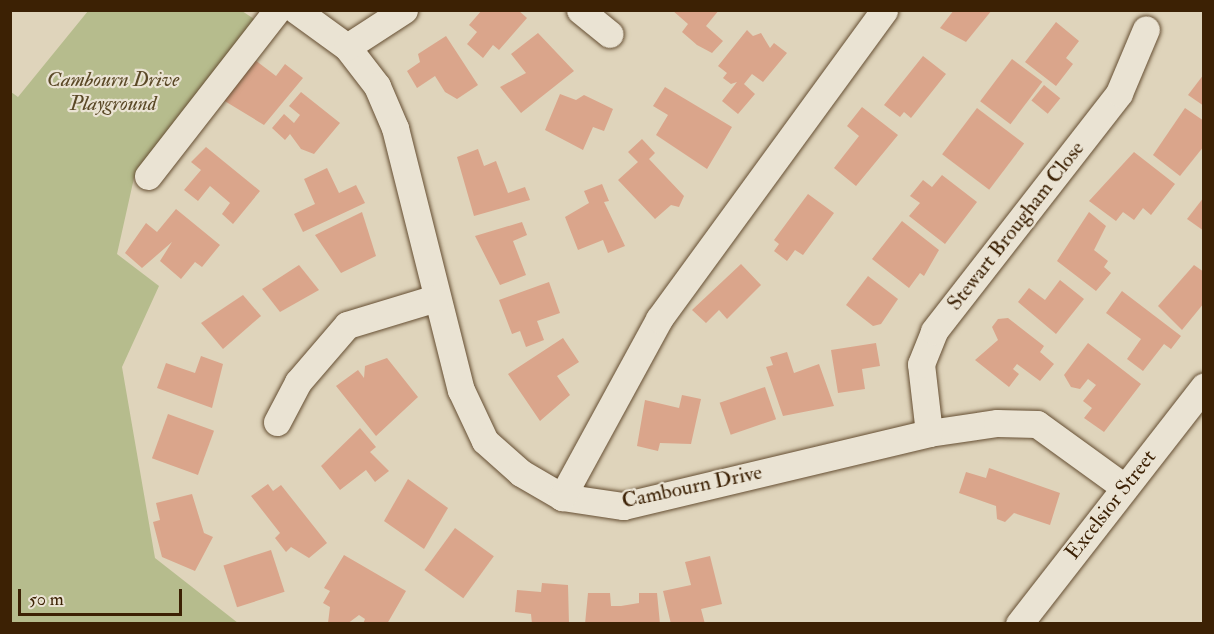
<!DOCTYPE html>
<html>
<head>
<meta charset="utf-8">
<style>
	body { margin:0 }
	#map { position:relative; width:1214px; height:634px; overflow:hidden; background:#dfd4bb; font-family:"IM FELL Double Pica",serif }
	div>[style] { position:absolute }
	.green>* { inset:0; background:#b6bc8d }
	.building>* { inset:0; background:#daa58b; transform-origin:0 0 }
	.roads { filter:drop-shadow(0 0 2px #654e32) drop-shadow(0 0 2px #654e32) }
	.minor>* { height:27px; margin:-13.5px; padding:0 13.5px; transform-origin:13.5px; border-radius:13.5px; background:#eae3d3 }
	span { translate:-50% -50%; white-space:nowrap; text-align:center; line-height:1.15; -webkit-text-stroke:4.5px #eae3d3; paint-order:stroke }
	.park-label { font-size:21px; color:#5a4826; font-style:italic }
	.street-label { font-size:21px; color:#3c2104 }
	.frame { position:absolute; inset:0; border:12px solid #3c2104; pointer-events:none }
	.scale { position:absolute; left:18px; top:589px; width:164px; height:27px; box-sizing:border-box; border:3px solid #3c2104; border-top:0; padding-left:8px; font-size:18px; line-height:21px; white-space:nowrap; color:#3c2104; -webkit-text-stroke:4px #eae3d3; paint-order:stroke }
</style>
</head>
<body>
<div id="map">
	<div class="green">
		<div style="clip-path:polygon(88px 11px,242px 11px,260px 23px,134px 178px,117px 254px,159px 286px,122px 367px,155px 558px,238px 623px,11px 623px,11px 92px,18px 97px)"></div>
	</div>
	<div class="building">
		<div style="clip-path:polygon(482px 10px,518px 10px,527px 18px,499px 50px,493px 45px,483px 58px,467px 44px,477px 32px,469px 25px)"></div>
		<div style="clip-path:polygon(672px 10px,719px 10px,706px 26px,723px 41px,712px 53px,697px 45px,682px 32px,688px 24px)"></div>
		<div style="clip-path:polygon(954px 10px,992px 10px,966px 42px,940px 28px)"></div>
		<div style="clip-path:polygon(1056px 22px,1079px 41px,1066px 58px,1073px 64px,1056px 86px,1025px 62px)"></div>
		<div style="clip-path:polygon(747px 30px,753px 36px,761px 33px,770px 48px,774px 43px,787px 53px,763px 82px,752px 74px,744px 84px,755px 94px,738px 114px,722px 101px,737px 82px,731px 84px,723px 78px,727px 73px,718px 66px)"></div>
		<div style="clip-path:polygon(538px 33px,574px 71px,521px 113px,500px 87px,526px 73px,511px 54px)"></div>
		<div style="clip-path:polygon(446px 36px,478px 85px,457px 99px,445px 92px,435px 76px,417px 88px,407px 71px,420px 62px,418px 54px)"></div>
		<div style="clip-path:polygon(923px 56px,946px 74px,911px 118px,904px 112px,900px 117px,884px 105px)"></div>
		<div style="left:1012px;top:59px;width:38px;height:53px;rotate:37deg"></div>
		<div style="clip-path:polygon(255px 60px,276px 76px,285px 64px,303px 78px,264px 125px,223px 100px)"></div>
		<div style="clip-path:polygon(1204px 74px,1204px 106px,1188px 95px)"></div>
		<div style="left:1044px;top:85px;width:21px;height:20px;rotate:39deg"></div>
		<div style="clip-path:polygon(665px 87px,732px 127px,707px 169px,656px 135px,668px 115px,653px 106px)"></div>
		<div style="clip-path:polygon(301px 92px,340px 123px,314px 154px,301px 149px,290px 134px,285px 140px,272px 128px,284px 114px,294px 123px,300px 115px,289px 106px)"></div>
		<div style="clip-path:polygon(560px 94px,576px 100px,584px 95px,613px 109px,604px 131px,593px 127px,583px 150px,545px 130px)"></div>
		<div style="clip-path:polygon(862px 107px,898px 135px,856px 186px,834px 168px,859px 136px,847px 126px)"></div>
		<div style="left:977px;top:108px;width:59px;height:58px;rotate:37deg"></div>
		<div style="clip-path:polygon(1185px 108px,1204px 121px,1204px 146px,1180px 176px,1153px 155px)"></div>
		<div style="clip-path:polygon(642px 139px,655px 153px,649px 159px,684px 196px,679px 207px,671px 205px,655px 219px,618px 180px,638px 162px,628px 152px)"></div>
		<div style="clip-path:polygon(206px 147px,260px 191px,233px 224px,222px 214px,230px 203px,210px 186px,198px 201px,184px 190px,201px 170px,191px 162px)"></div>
		<div style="clip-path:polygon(478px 149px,484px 166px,496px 161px,508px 193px,525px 187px,530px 200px,474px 216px,457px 157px)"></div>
		<div style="clip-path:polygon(1134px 152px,1175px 184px,1151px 215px,1143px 208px,1134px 220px,1123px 212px,1116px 221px,1089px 201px)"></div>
		<div style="clip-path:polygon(327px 168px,339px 193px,356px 185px,365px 203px,303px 232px,294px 214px,315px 204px,304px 179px)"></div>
		<div style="clip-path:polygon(942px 175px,977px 202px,945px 244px,909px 216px,920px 203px,910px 196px,923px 180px,932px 187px)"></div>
		<div style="clip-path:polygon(602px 184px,609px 201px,604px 202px,625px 246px,608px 253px,603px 240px,578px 250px,565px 217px,589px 203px,584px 191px)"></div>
		<div style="clip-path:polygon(808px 194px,834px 213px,803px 255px,795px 250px,787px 261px,774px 251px,779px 244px,774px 240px)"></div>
		<div style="clip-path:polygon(1204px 197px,1204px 231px,1187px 219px)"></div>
		<div style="clip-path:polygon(176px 209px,220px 245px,202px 267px,195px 262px,181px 279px,160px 261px,172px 242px,142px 268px,125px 253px,146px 223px,157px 232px)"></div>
		<div style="clip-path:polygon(362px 212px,376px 256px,341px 273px,315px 235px)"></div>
		<div style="clip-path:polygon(1089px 212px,1106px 226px,1094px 250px,1108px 261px,1104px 267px,1111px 273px,1096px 291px,1057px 261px)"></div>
		<div style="clip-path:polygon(902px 221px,939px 250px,924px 276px,920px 273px,909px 288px,872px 259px)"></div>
		<div style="clip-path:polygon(522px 222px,527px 235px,513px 241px,526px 275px,500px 285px,475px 236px)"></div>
		<div style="clip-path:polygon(741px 264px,761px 285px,727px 319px,719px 310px,706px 323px,692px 310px)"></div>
		<div style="clip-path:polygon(299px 265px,319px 290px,280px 312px,262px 289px)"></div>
		<div style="clip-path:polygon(1194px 265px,1204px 272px,1204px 303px,1182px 330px,1158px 306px)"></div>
		<div style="clip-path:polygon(868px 276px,898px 299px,881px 324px,873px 326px,846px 305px)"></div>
		<div style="clip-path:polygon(1060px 280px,1084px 299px,1056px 334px,1018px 302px,1029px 288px,1045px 300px)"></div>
		<div style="clip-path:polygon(549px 282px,560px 313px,537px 321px,544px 340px,526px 347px,520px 331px,512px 334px,499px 300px)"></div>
		<div style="clip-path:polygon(1122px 291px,1181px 336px,1171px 349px,1164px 344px,1143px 371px,1127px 359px,1141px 339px,1106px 313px)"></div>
		<div style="clip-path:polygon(243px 295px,261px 316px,223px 349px,201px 323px)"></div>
		<div style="clip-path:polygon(1008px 318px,1044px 346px,1040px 352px,1054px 364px,1040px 381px,1017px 364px,1013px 369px,1019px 374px,1009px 387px,975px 360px,998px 340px,992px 327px,998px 319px)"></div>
		<div style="clip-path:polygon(563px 338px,579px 362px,557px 376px,570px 395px,540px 421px,508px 374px)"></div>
		<div style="clip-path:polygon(876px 343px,880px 366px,862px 369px,865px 389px,838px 393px,831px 350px)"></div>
		<div style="clip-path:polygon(1088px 343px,1141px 384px,1104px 432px,1084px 418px,1092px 408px,1083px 401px,1096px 385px,1088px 379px,1080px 389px,1071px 387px,1064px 375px)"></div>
		<div style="clip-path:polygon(787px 352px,794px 373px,819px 364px,834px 406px,783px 416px,766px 367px,773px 365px,770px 357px)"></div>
		<div style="clip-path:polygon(201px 356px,223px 364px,212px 408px,157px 388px,166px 363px,195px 373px)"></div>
		<div style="clip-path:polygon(387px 358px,418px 397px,376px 436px,336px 386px,358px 370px,364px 378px,365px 366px)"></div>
		<div style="left:765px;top:387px;width:34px;height:48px;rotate:71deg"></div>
		<div style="clip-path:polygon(682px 395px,701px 399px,691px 444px,660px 443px,658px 451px,637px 446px,645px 400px,679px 408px)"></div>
		<div style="left:168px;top:414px;width:49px;height:47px;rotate:20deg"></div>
		<div style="clip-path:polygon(360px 428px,376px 447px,370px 452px,389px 471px,375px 482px,366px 470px,340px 490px,321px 466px)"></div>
		<div style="clip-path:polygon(989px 468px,1060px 493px,1050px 525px,1014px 513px,1005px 522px,997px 519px,996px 506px,959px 493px,966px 472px,986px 478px)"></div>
		<div style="clip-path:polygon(408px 479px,448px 508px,424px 549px,384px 521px)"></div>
		<div style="clip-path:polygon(268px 484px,273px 491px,281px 485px,327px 543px,309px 558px,291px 547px,286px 552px,275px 538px,280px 533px,251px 496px)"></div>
		<div style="clip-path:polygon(192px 494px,204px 533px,213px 537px,195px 571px,162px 557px,153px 522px,160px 520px,156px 503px)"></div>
		<div style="left:455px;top:528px;width:48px;height:52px;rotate:36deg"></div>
		<div style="left:271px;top:550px;width:44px;height:50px;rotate:72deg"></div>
		<div style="clip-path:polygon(344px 555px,406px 591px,387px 624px,363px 624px,365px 619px,359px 615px,347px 624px,328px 623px,330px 607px,323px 603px,330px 591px,324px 588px)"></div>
		<div style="clip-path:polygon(710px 556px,722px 604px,701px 609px,705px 624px,671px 624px,663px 591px,691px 585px,685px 562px)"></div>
		<div style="clip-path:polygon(542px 583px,568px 585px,569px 624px,532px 624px,531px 614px,515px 612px,517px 590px,541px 592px)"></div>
		<div style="clip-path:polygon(588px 593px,610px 593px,611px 606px,621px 606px,639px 603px,639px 593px,657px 593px,660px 624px,585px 624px)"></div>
	</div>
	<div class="roads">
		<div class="minor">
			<div style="left:296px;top:10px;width:63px;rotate:36deg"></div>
			<div style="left:347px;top:47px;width:49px;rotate:52.4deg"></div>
			<div style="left:377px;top:86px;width:46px;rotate:66.8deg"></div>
			<div style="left:395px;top:128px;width:270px;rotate:75.9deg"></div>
			<div style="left:461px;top:390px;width:56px;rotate:64.8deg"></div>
			<div style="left:485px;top:441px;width:48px;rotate:41.6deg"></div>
			<div style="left:521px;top:473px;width:48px;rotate:30.3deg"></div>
			<div style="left:562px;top:497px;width:62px;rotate:8.4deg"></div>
			<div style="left:623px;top:506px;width:315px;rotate:-13.4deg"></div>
			<div style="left:929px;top:433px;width:69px;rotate:-8.4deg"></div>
			<div style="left:997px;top:423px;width:40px;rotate:1.4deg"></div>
			<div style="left:1037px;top:424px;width:107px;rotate:35.9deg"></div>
			<div style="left:580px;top:10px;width:38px;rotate:39deg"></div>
			<div style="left:347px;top:47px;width:68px;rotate:-33deg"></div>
			<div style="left:148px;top:176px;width:210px;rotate:-52.1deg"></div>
			<div style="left:277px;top:422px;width:45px;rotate:-62.3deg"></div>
			<div style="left:298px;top:382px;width:75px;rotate:-49.3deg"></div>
			<div style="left:347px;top:325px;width:93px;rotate:-16.9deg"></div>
			<div style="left:929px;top:433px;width:69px;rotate:-96.6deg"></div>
			<div style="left:921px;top:364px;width:35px;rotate:-68deg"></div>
			<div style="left:934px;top:331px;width:301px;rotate:-52.1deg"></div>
			<div style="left:1119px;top:93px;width:69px;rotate:-67.1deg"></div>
			<div style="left:562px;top:497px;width:203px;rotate:-61.4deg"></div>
			<div style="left:659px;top:319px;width:382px;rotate:-53.9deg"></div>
			<div style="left:1019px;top:624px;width:301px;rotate:-52.1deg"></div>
		</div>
	</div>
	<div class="park-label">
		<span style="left:113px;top:92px">Cambourn Drive<br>Playground</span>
	</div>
	<div class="street-label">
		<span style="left:1016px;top:226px;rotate:-52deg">Stewart Brougham Close</span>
		<span style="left:692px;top:487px;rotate:-12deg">Cambourn Drive</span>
		<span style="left:1111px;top:505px;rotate:-52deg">Excelsior Street</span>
	</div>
	<div class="frame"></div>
	<div class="scale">50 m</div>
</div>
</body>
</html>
